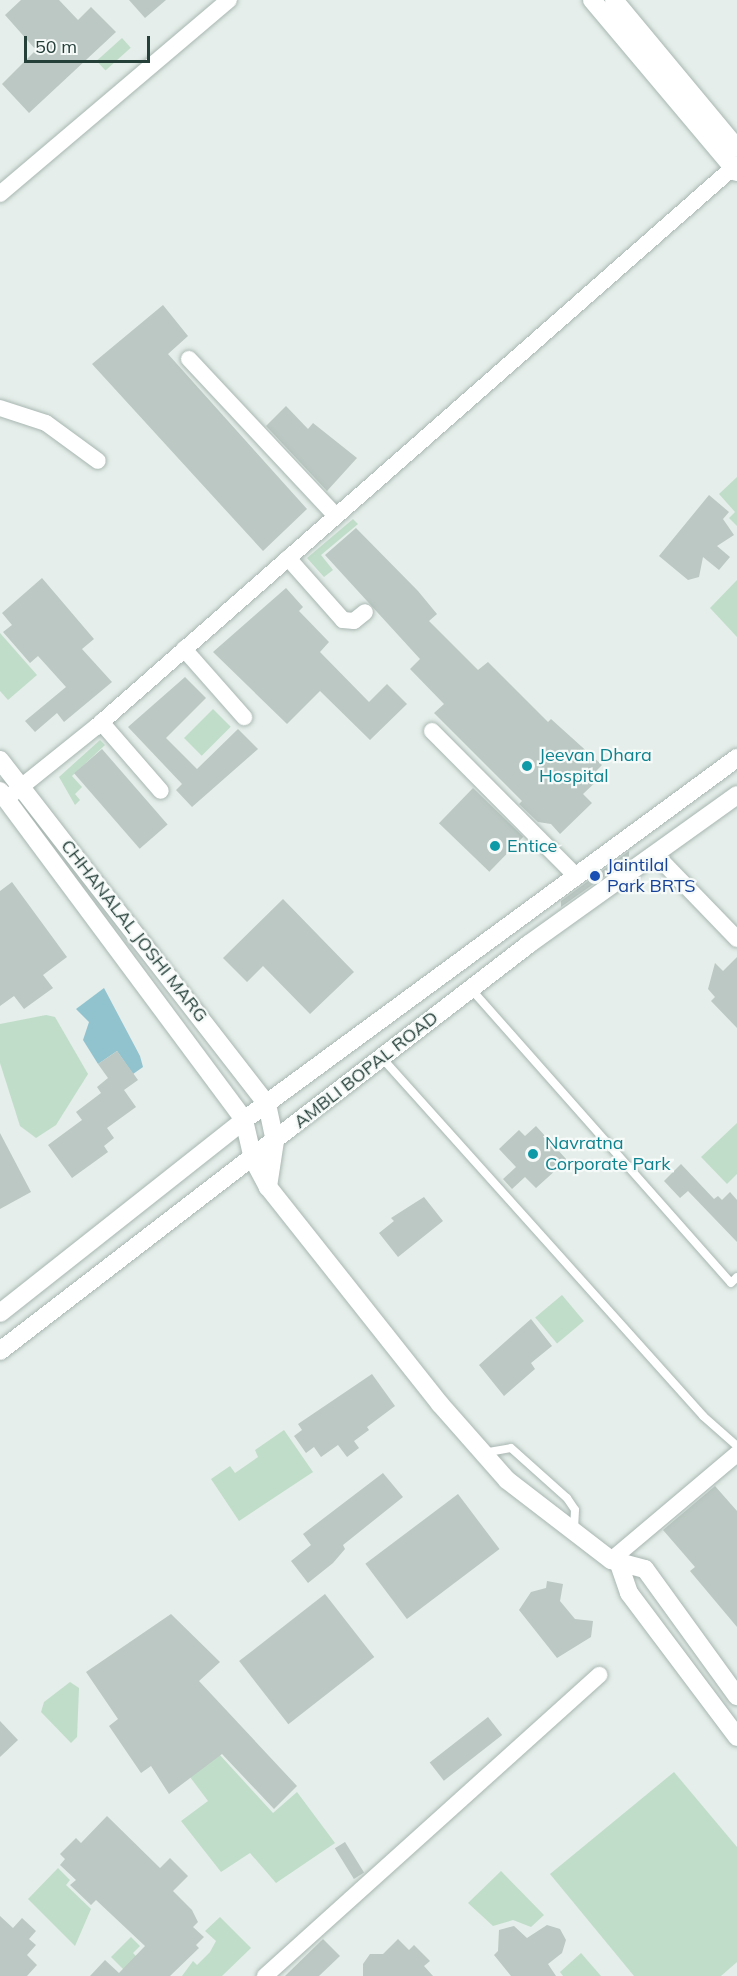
<!DOCTYPE html>
<html>
<head>
<meta charset="utf-8">
<style>
	body { margin:0 }
	#map { position:relative; width:737px; height:1976px; overflow:hidden; background:#e5eeea; font-family:Mulish,sans-serif }
	div>[style] { position:absolute }
	.green>* { inset:0; background:#c0ddc9; transform-origin:0 0 }
	.water>* { inset:0; background:#91c3cf }
	.building>* { inset:0; background:#bbc8c3; transform-origin:0 0 }
	.roads { filter:drop-shadow(0 0 2px #a8b6b1) drop-shadow(0 0 2px #a8b6b1) }
	.service>* { height:8px; margin:-4px; padding:0 4px; transform-origin:4px; border-radius:4px; background:#fff }
	.minor>* { height:16px; margin:-8px; padding:0 8px; transform-origin:8px; border-radius:8px; background:#fff }
	.tertiary>* { height:18px; margin:-9px; padding:0 9px; transform-origin:9px; border-radius:9px; background:#fff }
	.dots>* { width:16px; height:16px; translate:-50% -50%; box-sizing:border-box; border:3px solid #f6faf8; border-radius:50% }
	span { translate:-50% -50%; white-space:nowrap; text-align:center; line-height:1.15; -webkit-text-stroke:4.5px #f6faf8; paint-order:stroke }
	.culture-label { font-size:18px; color:#0d838f }
	.left { translate:0 -50%; text-align:left }
	.transit-label { font-size:18px; color:#164399 }
	.street-label { font-size:18px; color:#253f39 }
	.scale { position:absolute; left:24px; top:36px; width:126px; height:27px; box-sizing:border-box; border:3px solid #253f39; border-top:0; padding-left:8px; font-size:18px; line-height:21px; white-space:nowrap; color:#253f39; -webkit-text-stroke:4px #f6faf8; paint-order:stroke }
</style>
</head>
<body>
<div id="map">
	<div class="green">
		<div style="left:122px;top:38px;width:13px;height:34px;rotate:48deg"></div>
		<div style="clip-path:polygon(737px 477px,737px 526px,729px 518px,735px 512px,719px 494px)"></div>
		<div style="clip-path:polygon(353px 519px,358px 524px,321px 555px,333px 570px,324px 577px,307px 558px)"></div>
		<div style="clip-path:polygon(737px 580px,737px 637px,710px 608px)"></div>
		<div style="clip-path:polygon(0 633px,37px 675px,8px 700px,0 691px)"></div>
		<div style="left:213px;top:709px;width:25px;height:41px;rotate:45deg"></div>
		<div style="clip-path:polygon(100px 740px,105px 745px,72px 776px,82px 787px,75px 794px,80px 800px,75px 805px,59px 777px)"></div>
		<div style="clip-path:polygon(46px 1015px,55px 1017px,88px 1074px,56px 1125px,36px 1138px,20px 1126px,0 1063px,0 1024px)"></div>
		<div style="clip-path:polygon(737px 1123px,737px 1174px,727px 1184px,701px 1157px)"></div>
		<div style="left:562px;top:1295px;width:34px;height:35px;rotate:50deg"></div>
		<div style="clip-path:polygon(284px 1430px,313px 1472px,239px 1521px,211px 1479px,230px 1466px,235px 1473px,258px 1457px,255px 1450px)"></div>
		<div style="clip-path:polygon(70px 1682px,79px 1688px,77px 1737px,71px 1743px,41px 1712px,44px 1702px)"></div>
		<div style="clip-path:polygon(219px 1754px,273px 1813px,297px 1792px,335px 1843px,276px 1883px,250px 1853px,221px 1872px,181px 1821px,208px 1801px,190px 1777px)"></div>
		<div style="clip-path:polygon(674px 1772px,737px 1847px,737px 1962px,721px 1976px,634px 1976px,550px 1874px)"></div>
		<div style="clip-path:polygon(58px 1868px,70px 1880px,66px 1885px,91px 1909px,75px 1946px,28px 1899px)"></div>
		<div style="clip-path:polygon(501px 1871px,544px 1915px,531px 1927px,513px 1920px,493px 1926px,468px 1903px)"></div>
		<div style="clip-path:polygon(220px 1917px,251px 1948px,222px 1976px,182px 1976px,193px 1961px,197px 1965px,210px 1952px,216px 1941px,205px 1931px)"></div>
		<div style="clip-path:polygon(131px 1937px,140px 1946px,133px 1953px,148px 1969px,130px 1976px,111px 1957px)"></div>
		<div style="clip-path:polygon(581px 1953px,601px 1976px,563px 1976px,560px 1972px)"></div>
	</div>
	<div class="water">
		<div style="clip-path:polygon(104px 988px,140px 1056px,143px 1067px,133px 1074px,117px 1051px,98px 1064px,83px 1040px,89px 1022px,76px 1009px)"></div>
	</div>
	<div class="building">
		<div style="clip-path:polygon(21px 0,59px 0,78px 20px,91px 7px,116px 32px,29px 113px,2px 84px,36px 50px,5px 15px)"></div>
		<div style="clip-path:polygon(129px 0,166px 0,145px 18px)"></div>
		<div style="clip-path:polygon(163px 305px,188px 336px,168px 354px,307px 509px,263px 551px,92px 364px)"></div>
		<div style="clip-path:polygon(286px 406px,308px 429px,313px 423px,357px 458px,327px 491px,266px 426px)"></div>
		<div style="clip-path:polygon(709px 495px,729px 512px,723px 519px,734px 535px,717px 546px,730px 557px,719px 570px,703px 557px,699px 577px,688px 580px,659px 556px)"></div>
		<div style="clip-path:polygon(356px 528px,418px 591px,437px 614px,429px 621px,478px 670px,488px 662px,548px 722px,551px 719px,602px 765px,596px 771px,602px 776px,583px 794px,592px 803px,560px 834px,551px 824px,538px 822px,519px 804px,522px 801px,434px 713px,444px 704px,410px 669px,420px 659px,325px 555px)"></div>
		<div style="clip-path:polygon(42px 578px,94px 639px,82px 649px,112px 682px,64px 722px,57px 713px,35px 732px,25px 721px,66px 687px,38px 656px,30px 663px,3px 632px,12px 625px,2px 613px)"></div>
		<div style="clip-path:polygon(286px 588px,303px 607px,299px 611px,329px 642px,320px 652px,369px 702px,387px 684px,407px 704px,370px 740px,320px 691px,287px 724px,213px 652px)"></div>
		<div style="clip-path:polygon(185px 677px,206px 698px,166px 738px,197px 769px,238px 729px,258px 749px,192px 807px,176px 790px,182px 784px,128px 727px)"></div>
		<div style="left:102px;top:749px;width:100px;height:37px;rotate:49deg"></div>
		<div style="left:473px;top:788px;width:70px;height:49px;rotate:44deg"></div>
		<div style="clip-path:polygon(629px 851px,629px 859px,561px 907px,561px 901px)"></div>
		<div style="clip-path:polygon(12px 882px,67px 957px,43px 975px,53px 988px,24px 1009px,14px 996px,0 1006px,0 891px)"></div>
		<div style="clip-path:polygon(283px 899px,354px 972px,310px 1014px,263px 966px,247px 982px,223px 958px)"></div>
		<div style="clip-path:polygon(737px 957px,737px 1028px,711px 1001px,715px 997px,708px 989px,715px 963px,723px 971px)"></div>
		<div style="clip-path:polygon(117px 1051px,138px 1080px,124px 1090px,136px 1107px,107px 1128px,114px 1138px,104px 1146px,108px 1152px,72px 1178px,48px 1145px,82px 1120px,76px 1112px,101px 1093px,97px 1087px,108px 1078px,98px 1064px)"></div>
		<div style="clip-path:polygon(536px 1126px,567px 1160px,536px 1188px,525px 1177px,512px 1189px,503px 1179px,516px 1167px,499px 1149px,519px 1130px,525px 1136px)"></div>
		<div style="clip-path:polygon(0 1133px,31px 1192px,0 1209px)"></div>
		<div style="clip-path:polygon(681px 1164px,714px 1199px,718px 1196px,722px 1200px,730px 1192px,737px 1200px,737px 1242px,688px 1191px,680px 1198px,664px 1181px)"></div>
		<div style="clip-path:polygon(424px 1197px,443px 1221px,398px 1257px,379px 1233px,394px 1221px,391px 1218px)"></div>
		<div style="clip-path:polygon(531px 1319px,552px 1346px,531px 1363px,535px 1369px,504px 1396px,479px 1365px)"></div>
		<div style="clip-path:polygon(372px 1374px,395px 1406px,367px 1427px,369px 1430px,354px 1441px,359px 1448px,347px 1457px,338px 1445px,321px 1457px,314px 1447px,306px 1453px,294px 1436px,302px 1430px,298px 1424px)"></div>
		<div style="clip-path:polygon(383px 1473px,403px 1497px,343px 1545px,345px 1549px,333px 1563px,308px 1583px,291px 1561px,311px 1545px,303px 1534px)"></div>
		<div style="clip-path:polygon(715px 1486px,737px 1511px,737px 1627px,690px 1571px,695px 1567px,663px 1530px)"></div>
		<div style="left:458px;top:1494px;width:69px;height:116px;rotate:53deg"></div>
		<div style="clip-path:polygon(547px 1581px,563px 1584px,560px 1601px,575px 1619px,593px 1621px,591px 1637px,557px 1658px,519px 1610px,531px 1592px,546px 1588px)"></div>
		<div style="left:325px;top:1594px;width:80px;height:109px;rotate:52deg"></div>
		<div style="clip-path:polygon(171px 1614px,220px 1662px,199px 1681px,297px 1786px,274px 1809px,222px 1754px,169px 1794px,151px 1766px,141px 1773px,109px 1726px,118px 1719px,86px 1672px)"></div>
		<div style="left:488px;top:1717px;width:23px;height:74px;rotate:52deg"></div>
		<div style="clip-path:polygon(0 1721px,18px 1740px,0 1757px)"></div>
		<div style="clip-path:polygon(107px 1816px,160px 1868px,170px 1858px,188px 1876px,173px 1891px,192px 1910px,198px 1922px,193px 1927px,204px 1937px,196px 1945px,199px 1948px,170px 1976px,90px 1976px,105px 1960px,119px 1973px,145px 1946px,96px 1900px,91px 1905px,70px 1885px,76px 1880px,60px 1865px,65px 1859px,60px 1854px,76px 1838px,81px 1843px)"></div>
		<div style="left:345px;top:1842px;width:36px;height:12px;rotate:58deg"></div>
		<div style="clip-path:polygon(0 1916px,13px 1928px,22px 1918px,36px 1931px,29px 1939px,36px 1945px,27px 1955px,37px 1965px,27px 1976px,0 1976px)"></div>
		<div style="clip-path:polygon(547px 1925px,560px 1929px,566px 1940px,562px 1953px,548px 1964px,556px 1976px,511px 1976px,494px 1955px,498px 1951px,499px 1930px,514px 1926px,527px 1938px)"></div>
		<div style="clip-path:polygon(323px 1939px,340px 1956px,319px 1976px,285px 1976px)"></div>
		<div style="clip-path:polygon(398px 1939px,409px 1950px,414px 1945px,430px 1961px,424px 1966px,433px 1976px,363px 1976px,363px 1964px,370px 1954px,383px 1954px)"></div>
	</div>
	<div class="roads">
		<div class="service">
			<div style="left:471px;top:989px;width:392px;rotate:48.5deg"></div>
			<div style="left:731px;top:1283px;width:8px;rotate:-45deg"></div>
			<div style="left:382px;top:1058px;width:481px;rotate:48.1deg"></div>
			<div style="left:703px;top:1416px;width:45px;rotate:41.4deg"></div>
			<div style="left:483px;top:1453px;width:28px;rotate:-10deg"></div>
			<div style="left:511px;top:1448px;width:75px;rotate:41.8deg"></div>
			<div style="left:567px;top:1498px;width:14px;rotate:56deg"></div>
			<div style="left:575px;top:1510px;width:22px;rotate:93deg"></div>
		</div>
		<div class="minor">
			<div style="left:0;top:194px;width:300px;rotate:-40.3deg"></div>
			<div style="left:189px;top:359px;width:215px;rotate:46.9deg"></div>
			<div style="left:0;top:408px;width:48px;rotate:18.1deg"></div>
			<div style="left:46px;top:423px;width:64px;rotate:36.2deg"></div>
			<div style="left:288px;top:558px;width:83px;rotate:48.4deg"></div>
			<div style="left:343px;top:620px;width:11px;rotate:5deg"></div>
			<div style="left:354px;top:621px;width:14px;rotate:-39deg"></div>
			<div style="left:184px;top:649px;width:91px;rotate:48.6deg"></div>
			<div style="left:101px;top:722px;width:91px;rotate:49deg"></div>
			<div style="left:432px;top:731px;width:203px;rotate:45.2deg"></div>
			<div style="left:11px;top:795px;width:109px;rotate:-38.7deg"></div>
			<div style="left:96px;top:727px;width:853px;rotate:-41.29deg"></div>
			<div style="left:655px;top:854px;width:118px;rotate:46deg"></div>
			<div style="left:611px;top:1560px;width:165px;rotate:-40.1deg"></div>
			<div style="left:265px;top:1976px;width:450px;rotate:-42deg"></div>
		</div>
		<div class="tertiary">
			<div style="left:592px;top:0;width:225px;rotate:49.9deg"></div>
			<div style="left:614px;top:0;width:192px;rotate:50.3deg"></div>
			<div style="left:0;top:760px;width:435px;rotate:52.2deg"></div>
			<div style="left:267px;top:1104px;width:38px;rotate:78deg"></div>
			<div style="left:275px;top:1141px;width:47px;rotate:98.7deg"></div>
			<div style="left:0;top:791px;width:410px;rotate:53.4deg"></div>
			<div style="left:244px;top:1120px;width:40px;rotate:77deg"></div>
			<div style="left:253px;top:1159px;width:32px;rotate:62deg"></div>
			<div style="left:268px;top:1187px;width:277px;rotate:51.6deg"></div>
			<div style="left:440px;top:1404px;width:101px;rotate:48.6deg"></div>
			<div style="left:507px;top:1480px;width:131px;rotate:37.6deg"></div>
			<div style="left:611px;top:1560px;width:35px;rotate:15deg"></div>
			<div style="left:645px;top:1569px;width:157px;rotate:54.1deg"></div>
			<div style="left:0;top:1313px;width:311px;rotate:-38.3deg"></div>
			<div style="left:244px;top:1120px;width:612px;rotate:-36.29deg"></div>
			<div style="left:0;top:1351px;width:667px;rotate:-37.57deg"></div>
			<div style="left:529px;top:944px;width:256px;rotate:-35.6deg"></div>
			<div style="left:618px;top:1561px;width:34px;rotate:71deg"></div>
			<div style="left:629px;top:1593px;width:180px;rotate:53.1deg"></div>
		</div>
	</div>
	<div class="dots">
		<div style="left:527px;top:766px;background:#0f9aa8"></div>
		<div style="left:495px;top:846px;background:#0f9aa8"></div>
		<div style="left:595px;top:876px;background:#1a4fb4"></div>
		<div style="left:533px;top:1154px;background:#0f9aa8"></div>
	</div>
	<div class="culture-label">
		<span class="left" style="left:539px;top:766px">Jeevan Dhara<br>Hospital</span>
		<span class="left" style="left:507px;top:846px">Entice</span>
		<span class="left" style="left:545px;top:1154px">Navratna<br>Corporate Park</span>
	</div>
	<div class="transit-label">
		<span class="left" style="left:607px;top:876px">Jaintilal<br>Park BRTS</span>
	</div>
	<div class="street-label">
		<span style="left:134px;top:931px;rotate:52deg">CHHANALAL JOSHI MARG</span>
		<span style="left:366px;top:1070px;rotate:-38deg">AMBLI BOPAL ROAD</span>
	</div>
	<div class="scale">50 m</div>
</div>
</body>
</html>
